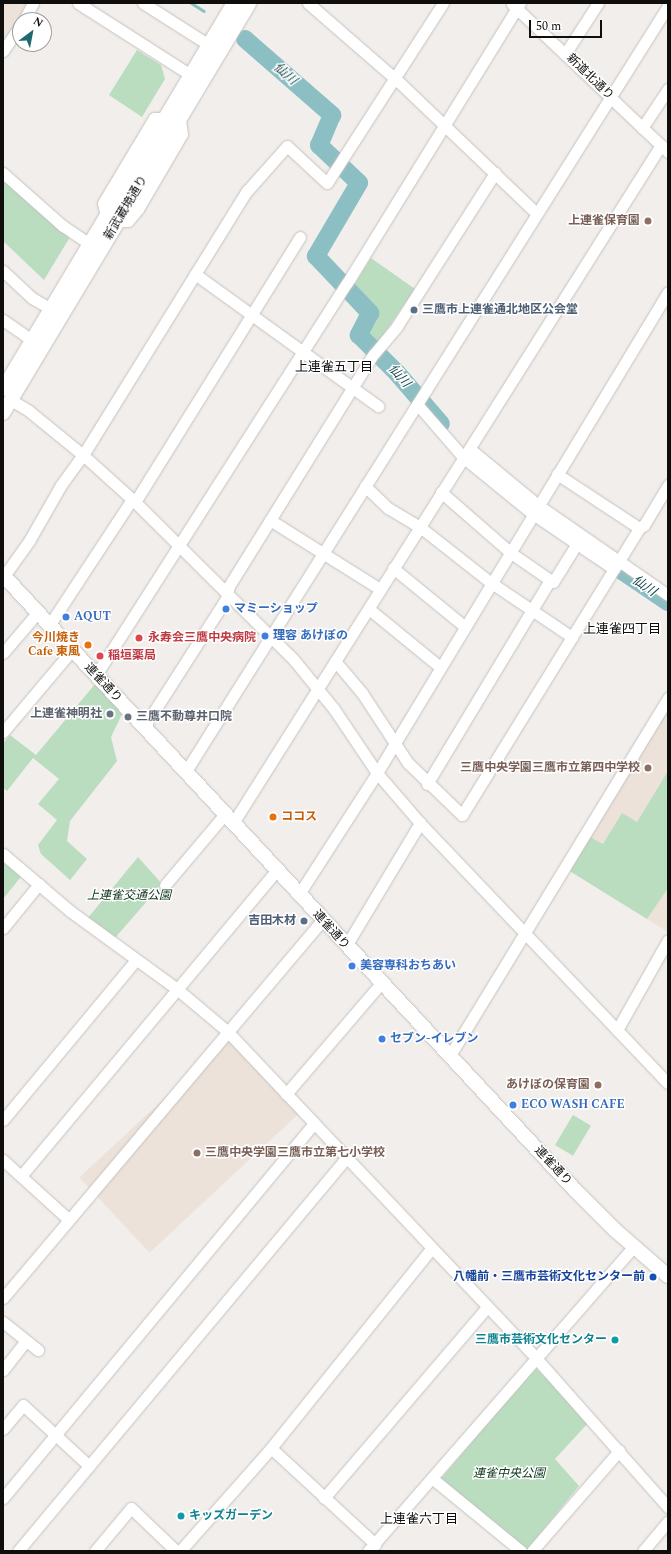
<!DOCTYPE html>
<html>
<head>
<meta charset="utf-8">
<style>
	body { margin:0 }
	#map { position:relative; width:671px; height:1554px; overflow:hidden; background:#f2eeeb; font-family:Spectral,"Noto Sans JP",serif }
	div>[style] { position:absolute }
	.built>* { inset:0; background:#ece2d9; transform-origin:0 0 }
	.green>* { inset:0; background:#baddc0; transform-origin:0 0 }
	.stream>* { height:3px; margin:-1.5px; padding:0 1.5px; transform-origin:1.5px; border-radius:1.5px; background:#8bbfc3 }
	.river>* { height:18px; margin:-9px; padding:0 9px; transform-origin:9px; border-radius:9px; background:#8bbfc3 }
	.roads { filter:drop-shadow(0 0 1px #c6c2bf) drop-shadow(0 0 1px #c6c2bf) }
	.minor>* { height:11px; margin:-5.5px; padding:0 5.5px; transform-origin:5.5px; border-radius:5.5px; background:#fff }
	.major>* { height:14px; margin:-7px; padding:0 7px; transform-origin:7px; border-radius:7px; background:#fff }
	.dots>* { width:11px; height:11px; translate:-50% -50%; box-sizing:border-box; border:2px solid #fff; border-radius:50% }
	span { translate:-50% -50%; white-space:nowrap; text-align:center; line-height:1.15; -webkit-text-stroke:3px #fff; paint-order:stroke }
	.street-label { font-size:12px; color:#0f0e0d }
	.education-label { font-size:12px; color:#785e54; font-weight:700 }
	.right { translate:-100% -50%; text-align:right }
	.left { translate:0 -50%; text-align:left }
	.service-label { font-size:12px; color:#4e5e75; font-weight:700 }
	.shop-label { font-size:12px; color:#366cbe; font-weight:700 }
	.food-label { font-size:12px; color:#c56008; font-weight:700 }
	.health-label { font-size:12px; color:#be3a42; font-weight:700 }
	.worship-label { font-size:12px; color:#5b616d; font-weight:700 }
	.park-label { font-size:12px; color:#0a3418; font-style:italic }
	.transit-label { font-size:12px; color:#164399; font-weight:700 }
	.culture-label { font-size:12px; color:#0d838f; font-weight:700 }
	.water-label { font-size:13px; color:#19484c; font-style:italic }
	.neighbourhood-label { font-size:13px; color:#0f0e0d }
	.frame { position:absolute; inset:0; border:4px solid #0f0e0d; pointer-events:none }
	.north { position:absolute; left:12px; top:12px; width:40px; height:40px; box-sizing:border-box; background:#fff; border:1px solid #9f9f9e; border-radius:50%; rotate:32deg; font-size:11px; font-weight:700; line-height:16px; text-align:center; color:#0f0e0d }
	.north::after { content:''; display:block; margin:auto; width:14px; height:18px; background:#1e6a70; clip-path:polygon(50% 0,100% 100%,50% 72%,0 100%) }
	.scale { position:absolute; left:529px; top:20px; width:73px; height:18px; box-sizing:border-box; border:2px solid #0f0e0d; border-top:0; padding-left:5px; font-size:12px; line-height:14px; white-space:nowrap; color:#0f0e0d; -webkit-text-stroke:3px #fff; paint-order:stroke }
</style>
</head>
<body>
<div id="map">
	<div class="built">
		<div style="clip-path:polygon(3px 3px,28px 3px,3px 45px)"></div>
		<div style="clip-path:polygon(668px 701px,668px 932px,568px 870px)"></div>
		<div style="left:230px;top:1037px;width:103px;height:206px;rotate:47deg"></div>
	</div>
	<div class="green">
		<div style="clip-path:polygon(137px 50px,161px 65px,165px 79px,142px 117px,109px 95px)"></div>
		<div style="clip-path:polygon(3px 177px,70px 237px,44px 280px,3px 241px)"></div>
		<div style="clip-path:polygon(371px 258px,415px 289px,377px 344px,363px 329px,374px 310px,353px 287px)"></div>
		<div style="clip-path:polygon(95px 684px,123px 712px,111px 737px,117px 761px,70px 821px,67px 841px,87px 859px,70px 880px,41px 854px,38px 845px,57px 820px,38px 804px,59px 779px,33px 758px,7px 791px,3px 788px,3px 743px,10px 735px,36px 755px)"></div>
		<div style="clip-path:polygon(668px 771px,668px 888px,647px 919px,568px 870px,588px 836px,603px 844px,622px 813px,637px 822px)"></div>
		<div style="clip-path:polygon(3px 856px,24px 873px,3px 899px)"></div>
		<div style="clip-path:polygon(138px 857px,162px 884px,114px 939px,87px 919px)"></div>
		<div style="left:573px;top:1115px;width:21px;height:35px;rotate:31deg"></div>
		<div style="clip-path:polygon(535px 1367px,589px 1422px,555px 1459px,579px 1486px,526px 1551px,440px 1480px)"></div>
	</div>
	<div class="stream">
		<div style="left:191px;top:3px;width:15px;rotate:32deg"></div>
	</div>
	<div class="river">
		<div style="left:245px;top:39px;width:116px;rotate:41.1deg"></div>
		<div style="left:332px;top:115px;width:33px;rotate:113deg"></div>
		<div style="left:319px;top:145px;width:55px;rotate:43.5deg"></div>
		<div style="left:359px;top:183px;width:85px;rotate:120.5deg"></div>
		<div style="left:316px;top:256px;width:79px;rotate:46.5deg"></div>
		<div style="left:370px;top:313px;width:25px;rotate:117deg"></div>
		<div style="left:359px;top:335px;width:54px;rotate:45deg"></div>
		<div style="left:397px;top:373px;width:67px;rotate:49.2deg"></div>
		<div style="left:600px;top:556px;width:82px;rotate:34.1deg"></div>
	</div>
	<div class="roads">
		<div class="minor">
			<div style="left:78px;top:3px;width:141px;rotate:32.6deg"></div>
			<div style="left:143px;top:3px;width:78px;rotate:32.5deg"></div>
			<div style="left:308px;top:3px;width:121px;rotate:41deg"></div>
			<div style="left:399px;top:82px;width:190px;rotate:43.7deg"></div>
			<div style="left:512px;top:4px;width:215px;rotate:43.5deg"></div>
			<div style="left:24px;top:20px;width:19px;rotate:-62deg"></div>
			<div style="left:3px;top:51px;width:30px;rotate:-56deg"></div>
			<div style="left:565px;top:54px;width:61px;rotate:-57.1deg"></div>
			<div style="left:642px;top:128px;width:47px;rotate:-56.3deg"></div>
			<div style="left:3px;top:173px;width:80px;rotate:41.5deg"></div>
			<div style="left:63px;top:226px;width:32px;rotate:34deg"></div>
			<div style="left:106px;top:217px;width:14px;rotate:-102deg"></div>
			<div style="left:103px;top:203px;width:99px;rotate:-59deg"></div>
			<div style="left:154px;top:118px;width:11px"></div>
			<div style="left:118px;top:221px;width:10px"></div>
			<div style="left:128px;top:221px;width:16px;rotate:-50deg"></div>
			<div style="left:138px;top:209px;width:87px;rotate:-59.6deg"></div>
			<div style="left:182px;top:134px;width:15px;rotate:-98deg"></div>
			<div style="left:3px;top:271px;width:40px;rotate:43deg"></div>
			<div style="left:32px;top:298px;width:22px;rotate:30deg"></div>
			<div style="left:195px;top:274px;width:226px;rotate:35.8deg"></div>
			<div style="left:3px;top:320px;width:35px;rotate:35deg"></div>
			<div style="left:11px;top:400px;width:21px;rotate:31deg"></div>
			<div style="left:29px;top:411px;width:70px;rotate:39.2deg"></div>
			<div style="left:83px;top:455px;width:70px;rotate:42.1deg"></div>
			<div style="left:135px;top:502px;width:224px;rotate:44.8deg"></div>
			<div style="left:294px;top:660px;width:63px;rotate:50.8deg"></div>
			<div style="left:334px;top:709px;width:77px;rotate:56.1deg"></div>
			<div style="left:377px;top:773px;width:66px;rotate:49.3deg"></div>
			<div style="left:420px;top:823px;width:359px;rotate:46.4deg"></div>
			<div style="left:417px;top:404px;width:72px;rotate:49deg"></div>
			<div style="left:464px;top:458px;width:89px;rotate:39.1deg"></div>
			<div style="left:533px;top:514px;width:98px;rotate:34.2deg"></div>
			<div style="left:470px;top:449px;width:88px;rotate:39.5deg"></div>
			<div style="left:538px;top:505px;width:158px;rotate:34.7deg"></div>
			<div style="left:557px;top:474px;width:98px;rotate:33.4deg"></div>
			<div style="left:365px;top:486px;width:32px;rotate:44deg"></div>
			<div style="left:388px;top:508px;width:37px;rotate:31deg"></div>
			<div style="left:420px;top:527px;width:89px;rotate:38.2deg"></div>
			<div style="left:490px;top:582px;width:99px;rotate:33.9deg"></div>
			<div style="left:441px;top:492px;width:93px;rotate:41.1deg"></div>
			<div style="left:511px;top:553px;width:51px;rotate:34.6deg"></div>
			<div style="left:553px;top:582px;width:44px;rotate:-58.1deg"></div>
			<div style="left:135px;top:502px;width:312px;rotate:-58.1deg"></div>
			<div style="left:270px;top:520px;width:130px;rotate:32.1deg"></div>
			<div style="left:393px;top:568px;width:92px;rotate:39.2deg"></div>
			<div style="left:4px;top:576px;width:43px;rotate:-54.5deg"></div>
			<div style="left:29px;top:541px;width:64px;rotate:-60.3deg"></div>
			<div style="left:61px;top:485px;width:37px;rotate:-54deg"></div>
			<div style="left:83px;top:455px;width:311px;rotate:-58.2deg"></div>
			<div style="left:247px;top:191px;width:60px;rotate:-48.4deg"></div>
			<div style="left:287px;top:146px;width:54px;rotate:42.8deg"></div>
			<div style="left:327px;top:183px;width:214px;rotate:-57.2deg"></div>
			<div style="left:369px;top:609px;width:92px;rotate:39.2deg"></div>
			<div style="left:50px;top:624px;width:149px;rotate:-56.7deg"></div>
			<div style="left:3px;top:653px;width:54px;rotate:-49.5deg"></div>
			<div style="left:335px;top:661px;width:42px;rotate:49.8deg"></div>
			<div style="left:362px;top:693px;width:84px;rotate:56.7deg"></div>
			<div style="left:408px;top:763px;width:75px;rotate:43.9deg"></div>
			<div style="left:462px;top:815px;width:337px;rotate:-58.3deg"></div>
			<div style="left:639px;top:528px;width:6px;rotate:-31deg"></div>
			<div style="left:644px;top:525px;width:47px;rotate:-59deg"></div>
			<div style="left:96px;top:675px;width:465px;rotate:-57.4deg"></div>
			<div style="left:347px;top:283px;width:329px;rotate:-58.3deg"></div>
			<div style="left:144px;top:727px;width:152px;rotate:-57.4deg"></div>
			<div style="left:226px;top:599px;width:13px;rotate:-77deg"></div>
			<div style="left:229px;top:586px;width:272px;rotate:-58.1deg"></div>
			<div style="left:373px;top:355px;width:38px;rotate:-50deg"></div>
			<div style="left:397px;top:326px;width:182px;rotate:-57.4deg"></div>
			<div style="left:3px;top:732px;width:107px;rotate:-49.9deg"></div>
			<div style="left:186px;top:771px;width:904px;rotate:-57.79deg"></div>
			<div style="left:427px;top:784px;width:238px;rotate:-58.9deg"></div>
			<div style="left:233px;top:823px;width:802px;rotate:-57.74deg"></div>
			<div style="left:3px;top:854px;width:88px;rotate:40.4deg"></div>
			<div style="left:70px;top:911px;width:132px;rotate:36.1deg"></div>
			<div style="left:177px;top:989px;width:67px;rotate:40.1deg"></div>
			<div style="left:228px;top:1032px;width:448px;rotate:46.6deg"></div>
			<div style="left:536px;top:1358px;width:199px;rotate:48.5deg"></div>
			<div style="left:165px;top:885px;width:93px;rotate:-49.8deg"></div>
			<div style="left:299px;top:894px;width:144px;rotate:-57.2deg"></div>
			<div style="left:377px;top:773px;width:562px;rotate:-58.83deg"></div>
			<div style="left:3px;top:928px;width:57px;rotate:-50.7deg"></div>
			<div style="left:346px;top:946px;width:144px;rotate:-59deg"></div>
			<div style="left:617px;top:1030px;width:103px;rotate:-60.5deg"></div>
			<div style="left:449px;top:1057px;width:421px;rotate:-58.6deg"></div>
			<div style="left:286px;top:1094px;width:146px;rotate:-49.4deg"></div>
			<div style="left:3px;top:1120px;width:208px;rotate:-50.3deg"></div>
			<div style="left:3px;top:1160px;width:88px;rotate:42.2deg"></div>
			<div style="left:21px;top:1176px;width:399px;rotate:-50.1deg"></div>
			<div style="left:3px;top:1298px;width:495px;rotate:-49.8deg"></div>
			<div style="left:3px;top:1322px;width:45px;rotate:38.7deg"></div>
			<div style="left:3px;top:1370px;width:37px;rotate:-52deg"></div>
			<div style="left:3px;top:1429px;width:31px;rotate:-50deg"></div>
			<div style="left:23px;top:1405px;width:90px;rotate:42.7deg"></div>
			<div style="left:271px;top:1448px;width:142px;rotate:42.7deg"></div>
			<div style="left:433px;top:1479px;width:114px;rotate:39.3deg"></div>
			<div style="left:3px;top:1498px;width:487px;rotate:-50.3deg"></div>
			<div style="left:324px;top:1498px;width:251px;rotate:-49.5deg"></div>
			<div style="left:18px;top:1551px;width:513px;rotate:-50.14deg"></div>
			<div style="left:95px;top:1551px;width:56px;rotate:-50.1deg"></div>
			<div style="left:131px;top:1508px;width:62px;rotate:43.7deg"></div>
			<div style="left:180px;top:1551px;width:137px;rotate:-48.5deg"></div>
			<div style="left:271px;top:1448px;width:255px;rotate:-51.2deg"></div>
			<div style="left:368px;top:1551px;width:403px;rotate:-48.9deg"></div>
			<div style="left:532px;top:1551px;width:133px;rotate:-49deg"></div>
			<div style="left:643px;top:1551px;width:39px;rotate:-50deg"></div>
		</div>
		<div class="major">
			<div style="left:3px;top:389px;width:450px;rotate:-59.1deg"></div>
			<div style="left:3px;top:413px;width:478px;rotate:-59deg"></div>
			<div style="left:3px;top:575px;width:838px;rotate:47.08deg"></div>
			<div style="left:574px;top:1189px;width:58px;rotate:45deg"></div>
			<div style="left:615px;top:1230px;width:70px;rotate:41deg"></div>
		</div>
	</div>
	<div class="dots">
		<div style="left:648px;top:221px;background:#8d6e63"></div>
		<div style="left:414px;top:310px;background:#5c6f8a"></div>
		<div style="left:226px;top:609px;background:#3f7fe0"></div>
		<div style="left:66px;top:617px;background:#3f7fe0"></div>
		<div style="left:265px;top:636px;background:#3f7fe0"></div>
		<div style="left:139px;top:638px;background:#e0444e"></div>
		<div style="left:88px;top:645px;background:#e8710a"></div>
		<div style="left:100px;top:656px;background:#e0444e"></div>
		<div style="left:110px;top:714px;background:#6b7280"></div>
		<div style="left:128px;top:717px;background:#6b7280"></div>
		<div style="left:648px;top:768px;background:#8d6e63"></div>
		<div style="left:273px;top:817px;background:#e8710a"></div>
		<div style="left:304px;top:921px;background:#5c6f8a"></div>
		<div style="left:352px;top:966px;background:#3f7fe0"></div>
		<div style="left:382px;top:1039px;background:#3f7fe0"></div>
		<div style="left:598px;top:1085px;background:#8d6e63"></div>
		<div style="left:513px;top:1105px;background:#3f7fe0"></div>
		<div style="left:197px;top:1153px;background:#8d6e63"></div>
		<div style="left:653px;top:1277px;background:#1a4fb4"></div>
		<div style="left:615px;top:1340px;background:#0f9aa8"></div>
		<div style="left:181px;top:1516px;background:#0f9aa8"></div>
	</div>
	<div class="street-label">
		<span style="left:590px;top:77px;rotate:44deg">新道北通り</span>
		<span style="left:126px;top:208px;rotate:-59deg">新武蔵境通り</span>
		<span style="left:103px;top:683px;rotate:47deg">連雀通り</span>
		<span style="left:331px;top:930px;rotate:48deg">連雀通り</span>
		<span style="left:553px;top:1166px;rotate:47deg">連雀通り</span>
	</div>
	<div class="education-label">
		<span class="right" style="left:640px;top:221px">上連雀保育園</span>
		<span class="right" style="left:640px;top:768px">三鷹中央学園三鷹市立第四中学校</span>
		<span class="right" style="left:590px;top:1085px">あけぼの保育園</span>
		<span class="left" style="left:205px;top:1153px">三鷹中央学園三鷹市立第七小学校</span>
	</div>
	<div class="service-label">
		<span class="left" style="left:422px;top:310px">三鷹市上連雀通北地区公会堂</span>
		<span class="right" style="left:296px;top:921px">吉田木材</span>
	</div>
	<div class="shop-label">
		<span class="left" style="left:234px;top:609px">マミーショップ</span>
		<span class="left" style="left:74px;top:617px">AQUT</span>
		<span class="left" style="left:273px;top:636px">理容 あけぼの</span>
		<span class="left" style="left:360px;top:966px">美容専科おちあい</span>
		<span class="left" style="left:390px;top:1039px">セブン-イレブン</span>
		<span class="left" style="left:521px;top:1105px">ECO WASH CAFE</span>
	</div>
	<div class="food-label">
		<span class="right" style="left:80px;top:645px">今川焼き<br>Cafe 東風</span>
		<span class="left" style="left:281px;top:817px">ココス</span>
	</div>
	<div class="health-label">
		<span class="left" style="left:148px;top:638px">永寿会三鷹中央病院</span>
		<span class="left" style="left:108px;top:656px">稲垣薬局</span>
	</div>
	<div class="worship-label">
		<span class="right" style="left:102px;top:714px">上連雀神明社</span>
		<span class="left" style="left:136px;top:717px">三鷹不動尊井口院</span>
	</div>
	<div class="park-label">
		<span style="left:129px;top:896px">上連雀交通公園</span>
		<span style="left:509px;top:1474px">連雀中央公園</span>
	</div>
	<div class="transit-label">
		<span class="right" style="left:645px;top:1277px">八幡前・三鷹市芸術文化センター前</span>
	</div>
	<div class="culture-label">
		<span class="right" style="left:607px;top:1340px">三鷹市芸術文化センター</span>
		<span class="left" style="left:189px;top:1516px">キッズガーデン</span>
	</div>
	<div class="water-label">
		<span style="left:285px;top:74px;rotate:41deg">仙川</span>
		<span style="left:399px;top:376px;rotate:48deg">仙川</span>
		<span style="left:644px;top:586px;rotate:34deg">仙川</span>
	</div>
	<div class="neighbourhood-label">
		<span style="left:334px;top:367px">上連雀五丁目</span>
		<span style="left:622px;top:629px">上連雀四丁目</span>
		<span style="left:419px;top:1519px">上連雀六丁目</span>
	</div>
	<div class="frame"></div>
	<div class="north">N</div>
	<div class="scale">50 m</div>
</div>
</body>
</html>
